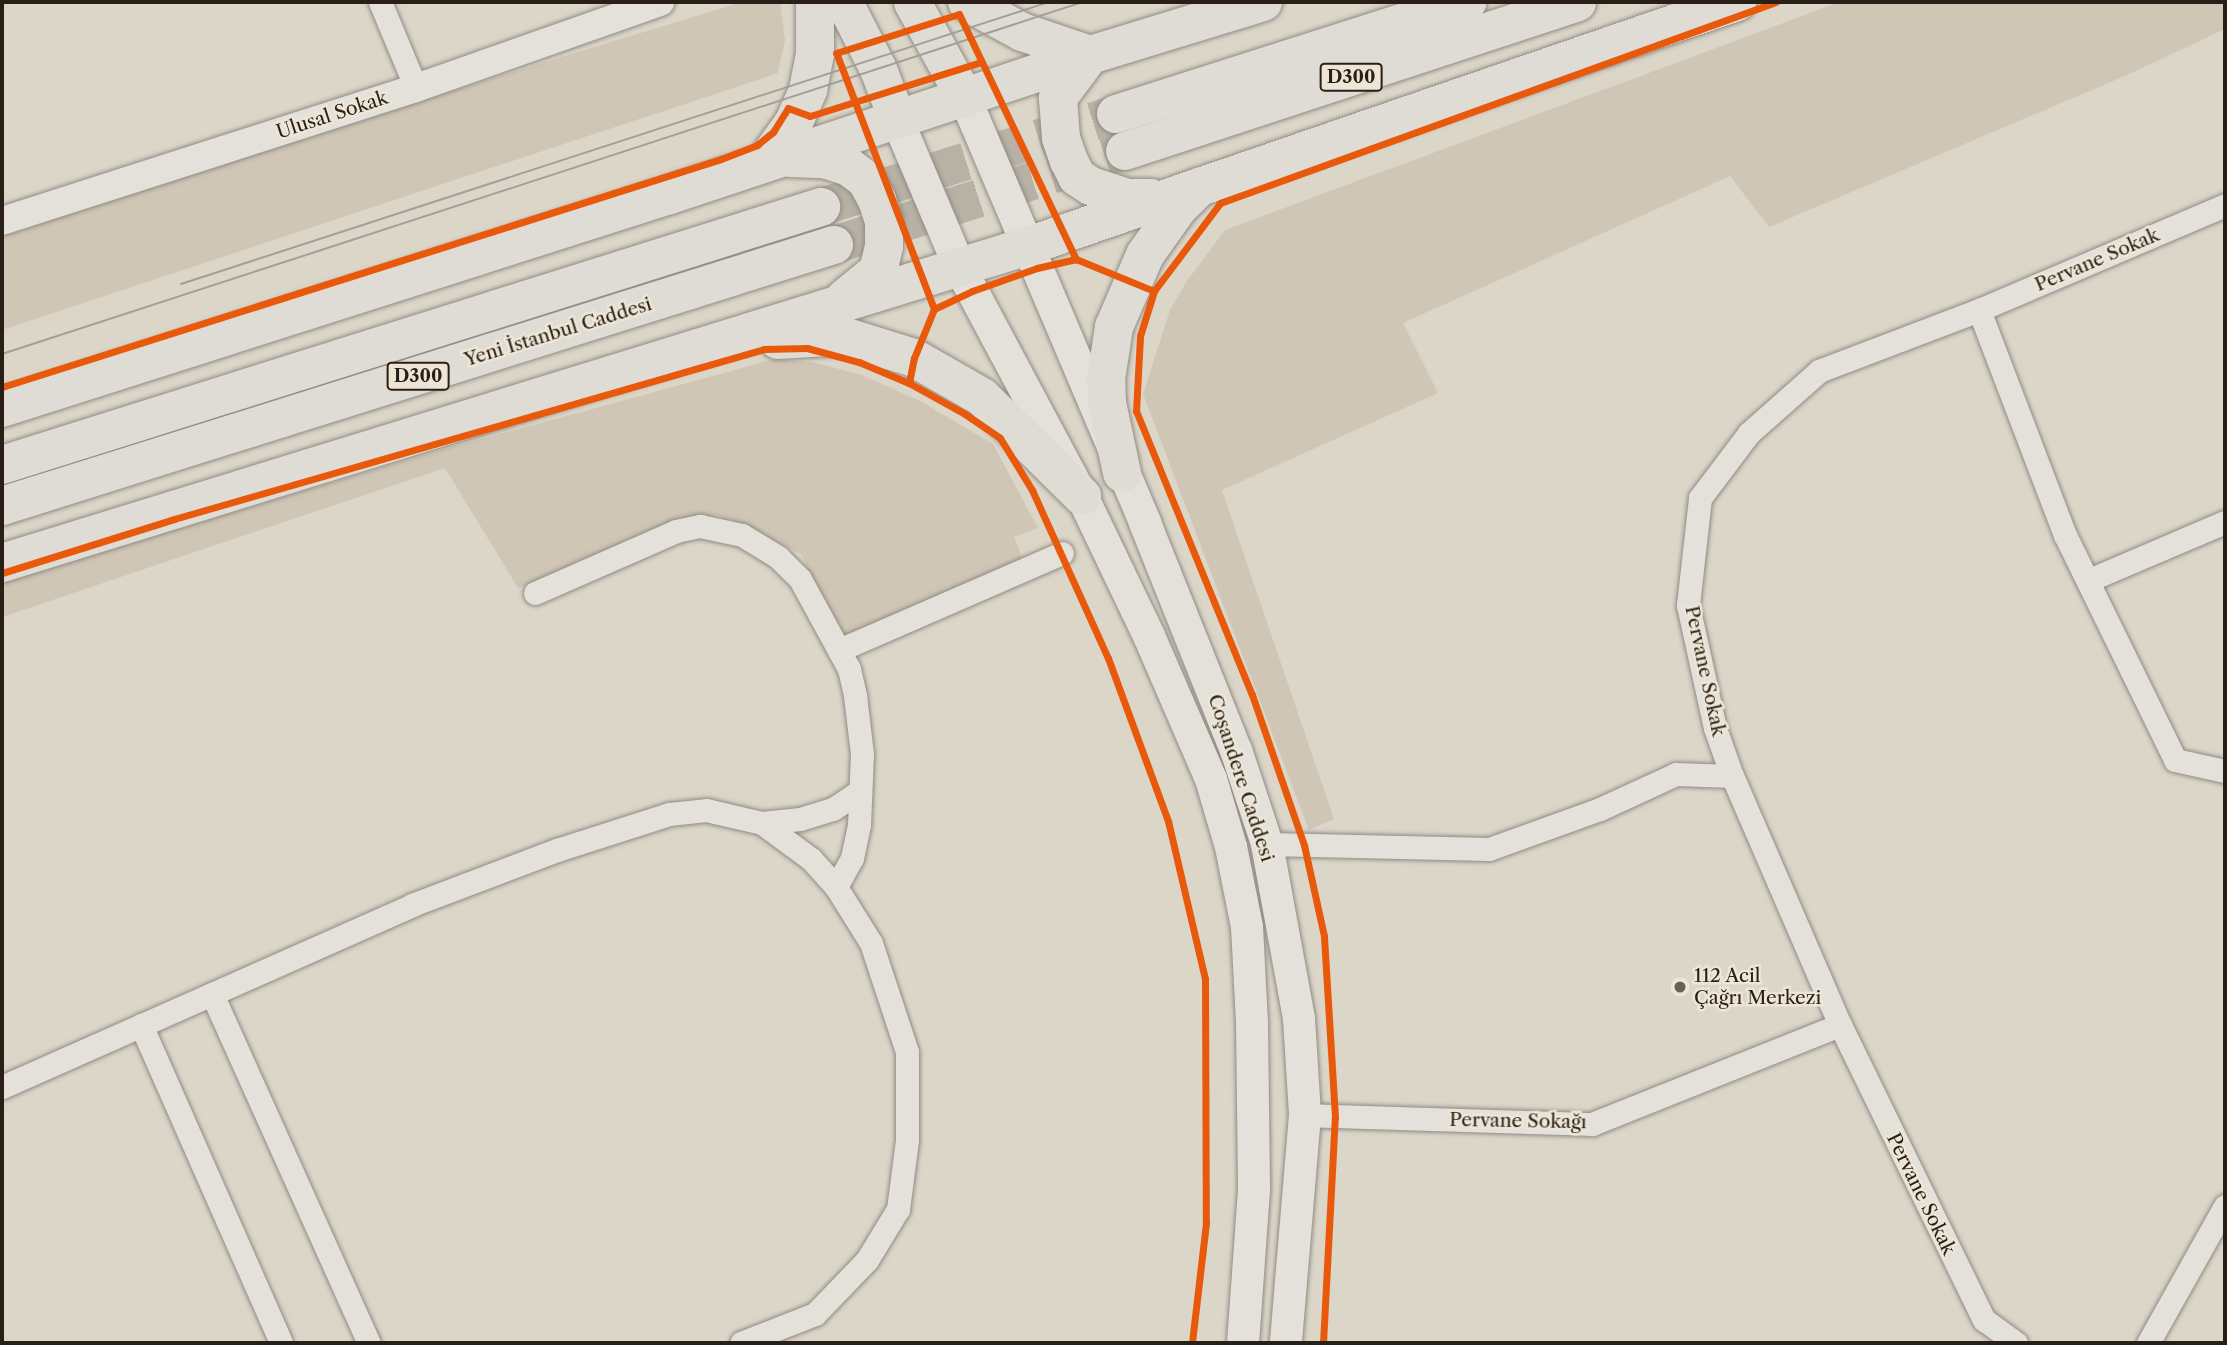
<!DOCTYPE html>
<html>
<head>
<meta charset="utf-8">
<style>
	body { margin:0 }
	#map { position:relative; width:2227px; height:1345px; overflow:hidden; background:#dcd6c9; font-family:"Libre Caslon Text",serif }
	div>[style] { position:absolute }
	.green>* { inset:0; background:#cfc6b5 }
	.trunk-tunnel>* { height:38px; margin-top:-19px; transform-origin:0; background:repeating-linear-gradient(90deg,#b8b1a5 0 38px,transparent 0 57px) }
	.roads { filter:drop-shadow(0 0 2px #908b83) drop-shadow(0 0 2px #908b83) }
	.minor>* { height:23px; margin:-11.5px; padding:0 11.5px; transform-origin:11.5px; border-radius:11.5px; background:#e4e1db }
	.tertiary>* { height:28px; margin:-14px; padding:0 14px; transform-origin:14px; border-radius:14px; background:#e4e1db }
	.secondary>* { height:32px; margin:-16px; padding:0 16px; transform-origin:16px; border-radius:16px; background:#e4e1db }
	.primary>* { height:37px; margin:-18.5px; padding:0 18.5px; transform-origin:18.5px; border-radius:18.5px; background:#dfdcd5 }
	.trunk>* { height:38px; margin:-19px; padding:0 19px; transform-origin:19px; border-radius:19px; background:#dfdcd5 }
	.tram>* { height:2px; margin:-1px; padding:0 1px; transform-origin:1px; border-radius:1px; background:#a29f99 }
	.cycleway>* { height:7px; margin:-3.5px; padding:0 3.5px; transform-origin:3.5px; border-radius:3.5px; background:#e8590c }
	.dots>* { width:19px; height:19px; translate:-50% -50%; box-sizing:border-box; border:4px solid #ede6d7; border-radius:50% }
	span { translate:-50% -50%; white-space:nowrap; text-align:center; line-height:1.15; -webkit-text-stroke:5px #ede6d7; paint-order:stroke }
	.shield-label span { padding:2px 5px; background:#ede6d7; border:2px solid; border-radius:5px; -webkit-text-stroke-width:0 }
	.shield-label { font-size:18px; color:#291f17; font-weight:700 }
	.street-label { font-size:19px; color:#291f17 }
	.poi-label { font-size:19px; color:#291f17 }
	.left { translate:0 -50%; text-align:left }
	.frame { position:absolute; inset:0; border:4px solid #291f17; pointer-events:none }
</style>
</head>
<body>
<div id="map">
	<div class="green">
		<div style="clip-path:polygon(742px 2px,780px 2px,785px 40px,778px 73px,2px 330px,2px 234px,330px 128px)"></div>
		<div style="clip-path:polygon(1840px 2px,2225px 2px,2225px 29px,2125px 76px,1769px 227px,1730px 176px,1403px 323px,1438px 393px,1222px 490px,1334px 819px,1309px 830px,1143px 394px,1170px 310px,1187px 281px,1225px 230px)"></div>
		<div style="clip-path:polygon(775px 359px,812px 362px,862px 375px,920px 401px,993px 444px,1038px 528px,1014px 537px,1024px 562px,838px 644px,802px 555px,754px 529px,717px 515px,678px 523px,518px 588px,445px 468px,2px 617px,2px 581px,449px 448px)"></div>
	</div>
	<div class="trunk-tunnel">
		<div style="left:821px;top:207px;width:309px;rotate:-17.5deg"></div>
		<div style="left:834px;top:245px;width:306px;rotate:-17.9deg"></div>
	</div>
	<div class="roads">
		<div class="minor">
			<div style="left:380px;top:2px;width:93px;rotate:67.3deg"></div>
			<div style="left:1979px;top:310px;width:241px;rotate:69.1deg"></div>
			<div style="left:2065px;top:535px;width:250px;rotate:63.9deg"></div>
			<div style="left:2175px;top:760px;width:51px;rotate:12.4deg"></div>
			<div style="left:2089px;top:580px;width:148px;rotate:-23.1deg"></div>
			<div style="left:535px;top:593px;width:154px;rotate:-23.7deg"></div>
			<div style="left:676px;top:531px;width:25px;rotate:-12deg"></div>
			<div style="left:700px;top:526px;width:43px;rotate:12.1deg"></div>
			<div style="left:742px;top:535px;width:42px;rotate:31.4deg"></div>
			<div style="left:778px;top:557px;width:31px;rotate:45deg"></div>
			<div style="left:800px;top:579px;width:102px;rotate:61.4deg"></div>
			<div style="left:849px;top:669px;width:28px;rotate:77deg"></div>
			<div style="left:855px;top:696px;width:58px;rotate:83.1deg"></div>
			<div style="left:862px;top:754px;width:71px;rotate:92.4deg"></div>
			<div style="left:859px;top:825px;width:34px;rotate:102deg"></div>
			<div style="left:852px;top:858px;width:33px;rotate:119deg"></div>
			<div style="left:839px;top:650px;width:243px;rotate:-23.5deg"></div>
			<div style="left:762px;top:823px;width:38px;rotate:-6deg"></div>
			<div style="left:800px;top:819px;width:34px;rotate:-17deg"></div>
			<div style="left:833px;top:809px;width:32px;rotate:-34deg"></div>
			<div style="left:1267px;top:844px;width:222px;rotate:1.3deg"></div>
			<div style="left:1489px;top:849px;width:118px;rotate:-19.8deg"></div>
			<div style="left:1600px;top:809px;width:84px;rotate:-24.7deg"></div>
			<div style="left:1676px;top:774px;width:56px;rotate:2deg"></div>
			<div style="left:212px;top:994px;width:383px;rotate:65.8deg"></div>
			<div style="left:141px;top:1025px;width:347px;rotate:66.2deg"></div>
			<div style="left:2px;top:1087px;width:449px;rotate:-23.9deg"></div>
			<div style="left:412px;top:905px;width:155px;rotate:-20.8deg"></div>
			<div style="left:557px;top:850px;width:118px;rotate:-17.8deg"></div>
			<div style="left:669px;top:814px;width:37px;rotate:-6deg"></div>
			<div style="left:706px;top:810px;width:57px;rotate:13.1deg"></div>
			<div style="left:762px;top:823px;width:61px;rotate:36.3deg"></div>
			<div style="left:811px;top:859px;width:38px;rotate:48deg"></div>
			<div style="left:836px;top:887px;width:66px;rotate:58deg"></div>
			<div style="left:871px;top:943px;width:115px;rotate:71.7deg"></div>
			<div style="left:907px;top:1052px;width:88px;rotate:90deg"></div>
			<div style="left:907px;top:1140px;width:70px;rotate:97.4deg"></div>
			<div style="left:898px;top:1209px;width:60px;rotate:121.3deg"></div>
			<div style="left:867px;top:1260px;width:75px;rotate:133.9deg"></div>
			<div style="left:815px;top:1314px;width:79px;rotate:158.6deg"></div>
			<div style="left:1305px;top:1115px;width:287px;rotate:1.8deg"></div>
			<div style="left:1592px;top:1124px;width:267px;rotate:-21.8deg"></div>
			<div style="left:2016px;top:1343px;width:39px;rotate:-144deg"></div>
			<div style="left:1984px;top:1320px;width:328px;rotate:-116deg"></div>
			<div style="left:1840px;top:1025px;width:271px;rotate:-113.4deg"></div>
			<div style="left:1732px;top:776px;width:51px;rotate:-109.5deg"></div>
			<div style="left:1715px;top:728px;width:126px;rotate:-102.4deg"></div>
			<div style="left:1688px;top:605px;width:108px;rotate:-83.6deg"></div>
			<div style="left:1700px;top:498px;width:81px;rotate:-53deg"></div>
			<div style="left:1749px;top:433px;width:94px;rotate:-41.5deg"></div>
			<div style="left:1819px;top:371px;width:171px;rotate:-20.9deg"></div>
			<div style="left:1979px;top:310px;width:267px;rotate:-23.1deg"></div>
			<div style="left:2148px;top:1343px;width:157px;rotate:-60.7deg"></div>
		</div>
		<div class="tertiary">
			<div style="left:2px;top:221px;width:435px;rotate:-17.8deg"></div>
			<div style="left:416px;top:88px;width:259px;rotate:-19.4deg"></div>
		</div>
		<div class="secondary">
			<div style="left:965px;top:98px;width:462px;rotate:67deg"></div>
			<div style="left:1145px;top:523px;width:245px;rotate:68.2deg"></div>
			<div style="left:1236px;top:750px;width:99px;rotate:71.7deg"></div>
			<div style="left:1267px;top:844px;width:178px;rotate:79.6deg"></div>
			<div style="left:1299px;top:1019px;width:96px;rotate:86.4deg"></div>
			<div style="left:1305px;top:1115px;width:229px;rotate:94.8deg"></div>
			<div style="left:897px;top:119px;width:160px;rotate:67.1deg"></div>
			<div style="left:959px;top:266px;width:261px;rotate:61.9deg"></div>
			<div style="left:1082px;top:496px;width:155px;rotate:64.4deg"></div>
			<div style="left:1149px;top:636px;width:156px;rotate:66.6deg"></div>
			<div style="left:1211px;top:779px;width:71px;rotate:73.6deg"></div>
			<div style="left:1231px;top:847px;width:82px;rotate:78.7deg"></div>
			<div style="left:1247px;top:927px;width:95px;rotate:87deg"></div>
			<div style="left:1252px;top:1022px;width:168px;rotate:89.3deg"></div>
			<div style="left:1254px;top:1190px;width:153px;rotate:94.1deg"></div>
		</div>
		<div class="primary">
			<div style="left:844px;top:2px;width:75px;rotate:63.1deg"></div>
			<div style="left:878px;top:69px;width:53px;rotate:69.2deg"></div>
			<div style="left:912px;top:2px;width:110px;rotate:61.1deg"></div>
		</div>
		<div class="trunk">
			<div style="left:967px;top:2px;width:63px;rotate:28.6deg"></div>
			<div style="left:1022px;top:32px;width:72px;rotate:18.7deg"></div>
			<div style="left:1090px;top:55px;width:54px;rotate:126.7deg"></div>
			<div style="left:1058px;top:98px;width:40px;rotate:85.7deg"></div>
			<div style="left:1061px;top:138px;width:24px;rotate:71deg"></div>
			<div style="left:1069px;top:161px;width:18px;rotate:63deg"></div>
			<div style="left:1077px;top:177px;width:17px;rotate:33deg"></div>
			<div style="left:1091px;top:186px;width:38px;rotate:18deg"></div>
			<div style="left:1127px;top:198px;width:24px"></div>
			<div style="left:1116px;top:114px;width:369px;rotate:-17.7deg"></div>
			<div style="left:1125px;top:151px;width:476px;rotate:-18.2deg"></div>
			<div style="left:790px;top:158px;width:34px;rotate:2deg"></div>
			<div style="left:824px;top:159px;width:26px;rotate:18deg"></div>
			<div style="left:849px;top:167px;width:21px;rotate:37deg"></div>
			<div style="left:866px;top:180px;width:23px;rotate:61deg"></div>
			<div style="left:877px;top:200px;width:22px;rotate:72deg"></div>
			<div style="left:884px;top:221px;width:25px;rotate:90deg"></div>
			<div style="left:884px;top:246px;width:26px;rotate:103deg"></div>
			<div style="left:878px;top:271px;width:43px;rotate:140.7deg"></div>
			<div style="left:766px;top:161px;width:48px;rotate:-54.3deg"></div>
			<div style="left:794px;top:122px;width:35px;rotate:-66deg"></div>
			<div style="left:808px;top:90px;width:38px;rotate:-79deg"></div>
			<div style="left:815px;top:53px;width:51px;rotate:-90deg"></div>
			<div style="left:778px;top:340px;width:65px;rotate:-3.5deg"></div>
			<div style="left:843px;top:336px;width:74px;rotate:17.2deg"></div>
			<div style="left:914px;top:358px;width:78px;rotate:29.8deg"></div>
			<div style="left:982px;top:397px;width:141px;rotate:44.7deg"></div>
			<div style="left:2px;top:408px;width:701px;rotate:-17.69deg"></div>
			<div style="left:670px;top:195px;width:443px;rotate:-18.4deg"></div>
			<div style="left:1090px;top:55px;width:181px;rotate:-17deg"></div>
			<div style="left:2px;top:465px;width:859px;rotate:-17.49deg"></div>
			<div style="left:1122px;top:473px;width:72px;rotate:-102.1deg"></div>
			<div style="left:1107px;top:403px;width:24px;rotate:-92deg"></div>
			<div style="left:1106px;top:379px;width:53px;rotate:-81.3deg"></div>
			<div style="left:1114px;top:327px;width:78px;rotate:-66.7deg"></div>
			<div style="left:1145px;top:255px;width:59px;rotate:-54.7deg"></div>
			<div style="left:1179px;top:207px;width:30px;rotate:-44deg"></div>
			<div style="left:2px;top:506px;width:872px;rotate:-17.42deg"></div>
			<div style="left:2px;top:563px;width:1074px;rotate:-17.17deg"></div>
			<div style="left:1028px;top:246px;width:750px;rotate:-18.99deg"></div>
		</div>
	</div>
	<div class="tram">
		<div style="left:181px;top:284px;width:913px;rotate:-18deg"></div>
		<div style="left:2px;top:354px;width:1137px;rotate:-18.04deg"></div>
	</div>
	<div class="cycleway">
		<div style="left:934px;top:309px;width:274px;rotate:-110.9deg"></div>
		<div style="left:836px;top:53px;width:129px;rotate:-17.6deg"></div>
		<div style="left:959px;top:14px;width:272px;rotate:64.5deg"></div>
		<div style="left:909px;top:383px;width:25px;rotate:-79deg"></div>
		<div style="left:914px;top:358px;width:53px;rotate:-67.8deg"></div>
		<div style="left:934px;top:309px;width:42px;rotate:-25.3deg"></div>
		<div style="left:972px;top:291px;width:69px;rotate:-19.5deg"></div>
		<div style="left:1037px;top:268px;width:40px;rotate:-13deg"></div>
		<div style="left:1076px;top:259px;width:84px;rotate:22.3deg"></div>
		<div style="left:2px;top:387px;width:754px;rotate:-17.59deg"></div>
		<div style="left:721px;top:159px;width:39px;rotate:-21deg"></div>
		<div style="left:757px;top:145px;width:21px;rotate:-39deg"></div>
		<div style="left:773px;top:132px;width:28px;rotate:-58deg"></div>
		<div style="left:788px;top:108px;width:23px;rotate:20deg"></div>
		<div style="left:810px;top:116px;width:179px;rotate:-17.5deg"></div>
		<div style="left:2px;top:573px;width:180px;rotate:-17.4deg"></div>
		<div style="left:174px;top:519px;width:614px;rotate:-16.07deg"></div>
		<div style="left:764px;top:349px;width:43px;rotate:-1.3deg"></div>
		<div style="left:807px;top:348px;width:54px;rotate:15.1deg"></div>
		<div style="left:859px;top:362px;width:54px;rotate:22.8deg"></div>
		<div style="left:909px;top:383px;width:64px;rotate:29deg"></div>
		<div style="left:965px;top:414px;width:42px;rotate:34.4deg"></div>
		<div style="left:1000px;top:438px;width:61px;rotate:58.4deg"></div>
		<div style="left:1032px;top:490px;width:184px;rotate:65.7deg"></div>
		<div style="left:1108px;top:658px;width:174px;rotate:69.8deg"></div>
		<div style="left:1168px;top:821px;width:162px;rotate:76.8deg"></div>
		<div style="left:1205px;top:979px;width:244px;rotate:89.8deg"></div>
		<div style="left:1206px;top:1223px;width:121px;rotate:96.7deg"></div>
		<div style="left:1323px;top:1343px;width:226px;rotate:-87deg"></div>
		<div style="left:1335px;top:1117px;width:181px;rotate:-93.5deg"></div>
		<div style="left:1324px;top:936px;width:93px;rotate:-102.4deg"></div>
		<div style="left:1304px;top:845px;width:159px;rotate:-109.1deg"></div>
		<div style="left:1252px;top:695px;width:307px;rotate:-112.2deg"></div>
		<div style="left:1136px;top:411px;width:75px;rotate:-86.9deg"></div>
		<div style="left:1140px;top:336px;width:47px;rotate:-72.7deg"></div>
		<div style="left:1154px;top:291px;width:110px;rotate:-53.1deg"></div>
		<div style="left:1220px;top:203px;width:591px;rotate:-19.88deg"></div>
	</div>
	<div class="dots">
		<div style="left:1680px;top:987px;background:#685f55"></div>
	</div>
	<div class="shield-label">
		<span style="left:1351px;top:77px">D300</span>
		<span style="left:418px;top:376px">D300</span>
	</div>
	<div class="street-label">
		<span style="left:332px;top:115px;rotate:-18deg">Ulusal Sokak</span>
		<span style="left:2097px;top:260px;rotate:-23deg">Pervane Sokak</span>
		<span style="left:558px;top:332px;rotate:-17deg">Yeni İstanbul Caddesi</span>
		<span style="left:1705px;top:671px;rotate:78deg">Pervane Sokak</span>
		<span style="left:1241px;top:778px;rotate:72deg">Coşandere Caddesi</span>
		<span style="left:1518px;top:1121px;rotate:1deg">Pervane Sokağı</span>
		<span style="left:1921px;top:1194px;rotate:64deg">Pervane Sokak</span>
	</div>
	<div class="poi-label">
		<span class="left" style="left:1694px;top:987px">112 Acil<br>Çağrı Merkezi</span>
	</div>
	<div class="frame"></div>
</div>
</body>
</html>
